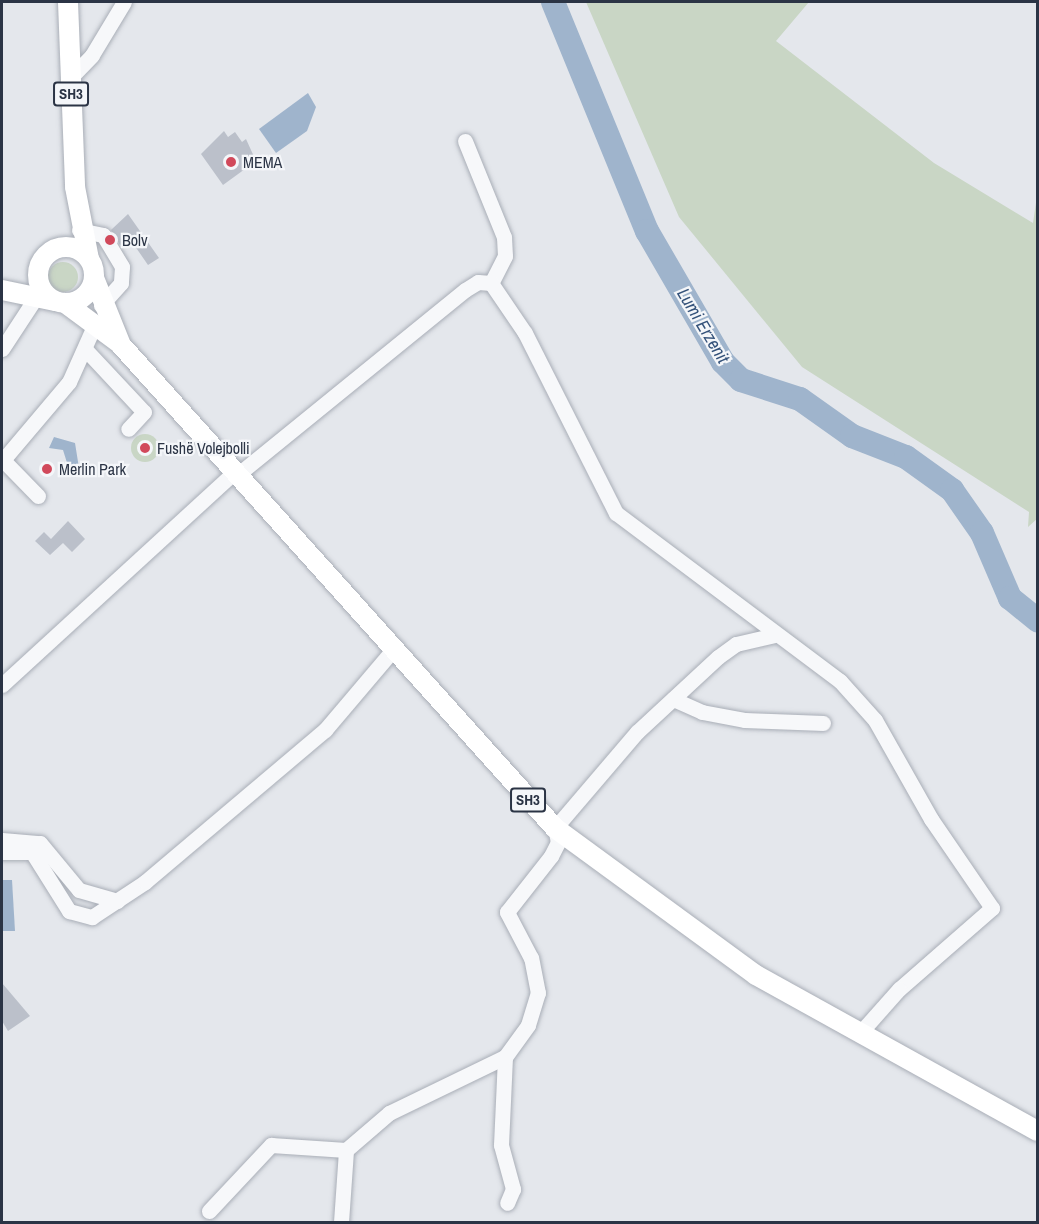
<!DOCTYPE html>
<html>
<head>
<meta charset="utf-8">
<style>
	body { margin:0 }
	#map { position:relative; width:1039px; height:1224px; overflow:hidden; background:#e4e7ec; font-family:"Archivo Narrow",sans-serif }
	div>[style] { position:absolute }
	.green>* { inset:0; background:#c9d6c5 }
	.round { border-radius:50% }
	.water>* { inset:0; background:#9fb4cc }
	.river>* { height:24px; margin:-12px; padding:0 12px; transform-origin:12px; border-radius:12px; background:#9fb4cc }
	.building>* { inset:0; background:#bbc0ca }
	.roads { filter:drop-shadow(0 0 2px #a9aeb7) drop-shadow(0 0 2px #a9aeb7) }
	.minor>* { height:15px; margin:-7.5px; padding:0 7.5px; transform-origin:7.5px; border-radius:7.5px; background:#f7f8fa }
	.major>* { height:20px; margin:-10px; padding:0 10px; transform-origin:10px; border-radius:10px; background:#fff }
	.major>.ring { margin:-10px; padding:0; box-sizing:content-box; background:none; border:20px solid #fff; border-radius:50% }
	.dots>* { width:16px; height:16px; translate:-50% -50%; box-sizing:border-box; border:3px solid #f4f6f9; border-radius:50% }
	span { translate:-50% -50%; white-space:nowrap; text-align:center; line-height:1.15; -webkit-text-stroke:4.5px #f4f6f9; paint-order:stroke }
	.shield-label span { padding:2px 4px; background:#f4f6f9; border:2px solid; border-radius:4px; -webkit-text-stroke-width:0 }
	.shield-label { font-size:15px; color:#2b3445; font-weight:700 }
	.poi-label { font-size:16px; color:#2b3445 }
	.left { translate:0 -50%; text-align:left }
	.water-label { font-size:18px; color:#34527a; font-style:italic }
	.frame { position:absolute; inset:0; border:3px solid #2b3445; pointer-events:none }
</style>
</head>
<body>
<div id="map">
	<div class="green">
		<div style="clip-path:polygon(586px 2px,809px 2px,776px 41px,934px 163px,1033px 223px,1037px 196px,1038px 518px,1028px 527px,1029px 512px,802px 367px,679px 217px)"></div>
		<div class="round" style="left:48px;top:262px;width:30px;height:30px"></div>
		<div class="round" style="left:131px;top:434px;width:28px;height:28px"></div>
	</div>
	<div class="water">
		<div style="clip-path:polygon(308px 93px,316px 107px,307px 131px,276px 153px,259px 129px)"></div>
		<div style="clip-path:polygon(54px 437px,75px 443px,79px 468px,68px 466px,63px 450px,49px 448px)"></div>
		<div style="clip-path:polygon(2px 880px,12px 880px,15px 931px,2px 931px)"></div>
	</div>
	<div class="river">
		<div style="left:553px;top:2px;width:248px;rotate:67.7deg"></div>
		<div style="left:647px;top:231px;width:151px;rotate:59.9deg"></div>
		<div style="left:723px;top:362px;width:25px;rotate:45deg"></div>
		<div style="left:741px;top:380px;width:62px;rotate:17.9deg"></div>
		<div style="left:800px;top:399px;width:64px;rotate:35.4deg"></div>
		<div style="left:852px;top:436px;width:58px;rotate:21.3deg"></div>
		<div style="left:906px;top:457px;width:57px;rotate:35.7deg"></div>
		<div style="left:952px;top:490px;width:52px;rotate:55.1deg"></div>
		<div style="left:982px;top:533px;width:71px;rotate:66.7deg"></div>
		<div style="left:1010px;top:598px;width:36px;rotate:39deg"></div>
	</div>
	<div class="building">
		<div style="clip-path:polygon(224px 131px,228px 137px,235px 132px,242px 142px,246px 139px,256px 161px,223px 185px,201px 154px)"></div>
		<div style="clip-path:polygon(128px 214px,159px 258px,148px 265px,130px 239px,120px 245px,111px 230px)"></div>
		<div style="clip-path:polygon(68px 521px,85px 539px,72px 552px,63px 543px,50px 555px,35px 541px,44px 532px,51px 539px)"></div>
		<div style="clip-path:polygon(2px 983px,30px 1016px,8px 1031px,2px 1021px)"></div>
	</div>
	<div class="roads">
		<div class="minor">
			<div style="left:71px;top:77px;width:30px;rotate:-46deg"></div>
			<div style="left:92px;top:55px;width:62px;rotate:-58.9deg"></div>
			<div style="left:465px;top:141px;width:104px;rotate:67.9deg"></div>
			<div style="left:504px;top:237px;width:19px;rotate:87deg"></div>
			<div style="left:505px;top:256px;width:30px;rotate:117deg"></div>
			<div style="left:79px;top:230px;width:25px;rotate:12deg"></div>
			<div style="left:103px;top:235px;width:37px;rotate:59deg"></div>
			<div style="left:122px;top:267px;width:16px;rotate:94deg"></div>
			<div style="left:121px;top:283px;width:30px;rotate:132deg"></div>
			<div style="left:2px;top:349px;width:62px;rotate:-56.8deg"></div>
			<div style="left:85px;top:349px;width:86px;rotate:46.9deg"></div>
			<div style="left:144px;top:412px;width:23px;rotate:133deg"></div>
			<div style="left:236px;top:476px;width:295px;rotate:-39.1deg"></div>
			<div style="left:465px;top:290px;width:15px;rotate:-32deg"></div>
			<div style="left:478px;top:282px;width:13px;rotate:4deg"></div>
			<div style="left:491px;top:283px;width:60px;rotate:55.8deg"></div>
			<div style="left:525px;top:333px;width:202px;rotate:63.2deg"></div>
			<div style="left:616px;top:513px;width:280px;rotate:36.9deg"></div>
			<div style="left:840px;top:681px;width:52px;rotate:48.1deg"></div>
			<div style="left:875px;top:720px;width:114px;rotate:60.5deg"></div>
			<div style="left:931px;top:819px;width:108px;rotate:55.6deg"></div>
			<div style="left:992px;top:908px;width:123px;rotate:138.9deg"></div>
			<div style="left:899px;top:989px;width:59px;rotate:131.6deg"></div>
			<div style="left:38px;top:496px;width:50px;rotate:-134.2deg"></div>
			<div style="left:3px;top:460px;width:102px;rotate:-49.8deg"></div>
			<div style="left:69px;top:382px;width:61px;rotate:-65.9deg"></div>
			<div style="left:2px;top:685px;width:314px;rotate:-42.5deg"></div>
			<div style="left:673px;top:699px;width:32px;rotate:24deg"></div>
			<div style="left:702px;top:712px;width:44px;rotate:10.5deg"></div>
			<div style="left:745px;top:720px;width:78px;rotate:2.2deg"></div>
			<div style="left:2px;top:840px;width:38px;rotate:5deg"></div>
			<div style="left:40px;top:843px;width:61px;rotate:50.3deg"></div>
			<div style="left:79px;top:890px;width:40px;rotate:16deg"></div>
			<div style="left:2px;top:852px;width:30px"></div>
			<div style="left:32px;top:852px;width:70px;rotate:57.9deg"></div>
			<div style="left:69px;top:911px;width:24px;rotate:15deg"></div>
			<div style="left:92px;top:917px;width:64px;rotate:-33.4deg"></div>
			<div style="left:145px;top:882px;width:236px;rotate:-40.2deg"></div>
			<div style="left:325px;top:730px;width:104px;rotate:-49.7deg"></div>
			<div style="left:505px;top:1057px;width:88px;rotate:92.6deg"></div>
			<div style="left:501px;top:1145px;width:46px;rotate:74.7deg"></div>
			<div style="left:513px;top:1189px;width:15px;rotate:113deg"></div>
			<div style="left:209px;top:1211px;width:91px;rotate:-46.8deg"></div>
			<div style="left:271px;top:1145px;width:75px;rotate:3.8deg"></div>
			<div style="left:346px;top:1150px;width:57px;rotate:-40.7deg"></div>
			<div style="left:389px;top:1113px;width:129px;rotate:-25.8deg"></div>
			<div style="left:505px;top:1057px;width:39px;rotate:-54deg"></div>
			<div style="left:528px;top:1025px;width:34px;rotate:-73deg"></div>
			<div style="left:538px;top:993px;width:36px;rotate:-101deg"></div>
			<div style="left:531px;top:958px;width:52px;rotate:-117.6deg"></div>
			<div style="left:507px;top:912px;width:71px;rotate:-51.8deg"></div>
			<div style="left:551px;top:856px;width:16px;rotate:-63deg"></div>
			<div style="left:558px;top:842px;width:14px;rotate:-102deg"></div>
			<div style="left:555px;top:828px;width:126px;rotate:-49.5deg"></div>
			<div style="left:637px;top:732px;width:110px;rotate:-42.8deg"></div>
			<div style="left:718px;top:657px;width:22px;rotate:-36deg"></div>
			<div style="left:736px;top:644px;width:40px;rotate:-13deg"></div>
			<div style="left:341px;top:1222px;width:72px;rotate:-86deg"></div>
		</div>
		<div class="major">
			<div style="left:68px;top:2px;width:185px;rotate:87.8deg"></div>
			<div style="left:75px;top:187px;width:73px;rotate:79deg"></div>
			<div class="ring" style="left:38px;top:247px;width:36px;height:36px"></div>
			<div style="left:94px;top:278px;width:72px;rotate:68.1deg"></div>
			<div style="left:121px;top:345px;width:649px;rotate:48.06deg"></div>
			<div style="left:555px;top:828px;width:249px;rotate:36.2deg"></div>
			<div style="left:756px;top:975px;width:322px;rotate:29deg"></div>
			<div style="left:2px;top:290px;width:54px;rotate:11.7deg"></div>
			<div style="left:65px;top:303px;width:67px;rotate:36.5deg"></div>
		</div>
	</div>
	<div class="dots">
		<div style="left:231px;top:162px;background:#d1495b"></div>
		<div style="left:110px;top:240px;background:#d1495b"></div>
		<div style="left:145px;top:448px;background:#d1495b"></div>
		<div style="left:47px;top:469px;background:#d1495b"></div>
	</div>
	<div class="shield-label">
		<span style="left:71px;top:94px">SH3</span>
		<span style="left:528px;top:800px">SH3</span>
	</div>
	<div class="poi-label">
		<span class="left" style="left:243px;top:162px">MEMA</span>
		<span class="left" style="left:122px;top:240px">Bolv</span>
		<span class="left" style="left:157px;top:448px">Fushë Volejbolli</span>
		<span class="left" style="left:59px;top:469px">Merlin Park</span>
	</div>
	<div class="water-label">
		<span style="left:703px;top:326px;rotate:59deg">Lumi Erzenit</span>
	</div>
	<div class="frame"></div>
</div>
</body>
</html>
